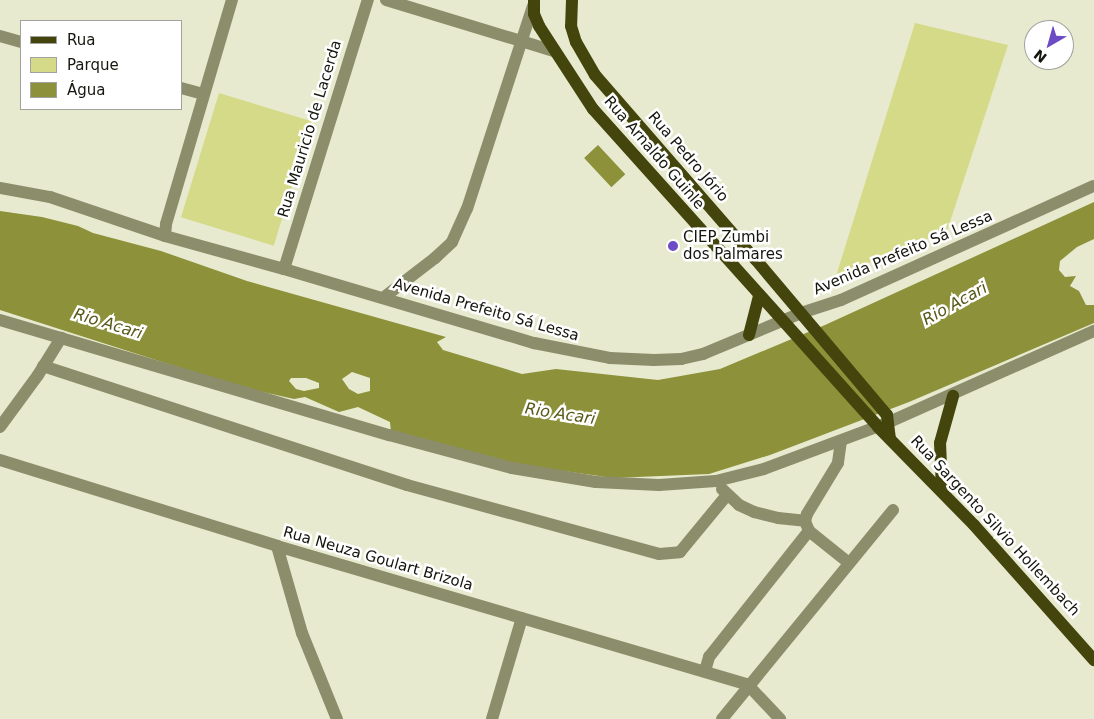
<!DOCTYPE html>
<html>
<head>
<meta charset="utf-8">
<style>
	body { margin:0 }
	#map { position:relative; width:1094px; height:719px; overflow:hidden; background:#e8ead0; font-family:"DejaVu Sans",sans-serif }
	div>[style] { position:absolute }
	.green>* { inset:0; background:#d5da88; transform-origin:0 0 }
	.water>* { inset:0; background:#8d9139; transform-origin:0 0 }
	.minor>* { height:12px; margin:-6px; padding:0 6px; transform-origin:6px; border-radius:6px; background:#8c8e6b }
	.major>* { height:12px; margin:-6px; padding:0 6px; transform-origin:6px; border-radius:6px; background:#43450c }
	.dots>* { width:14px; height:14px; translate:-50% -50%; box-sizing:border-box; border:2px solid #fff; border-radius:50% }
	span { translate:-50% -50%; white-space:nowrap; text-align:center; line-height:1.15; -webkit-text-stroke:5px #fff; paint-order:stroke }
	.street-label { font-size:15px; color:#15160d }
	.poi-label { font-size:15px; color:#15160d }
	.left { translate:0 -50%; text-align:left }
	.water-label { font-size:16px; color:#565818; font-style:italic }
	.legend { position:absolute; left:20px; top:20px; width:162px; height:90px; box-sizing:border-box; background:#fff; border:1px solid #a1a29e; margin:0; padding:6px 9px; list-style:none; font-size:15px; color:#15160d }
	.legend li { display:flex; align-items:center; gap:10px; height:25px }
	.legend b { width:25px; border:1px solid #a1a29e }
	.north { position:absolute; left:1024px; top:20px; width:50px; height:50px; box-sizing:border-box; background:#fff; border:1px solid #a1a29e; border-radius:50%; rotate:218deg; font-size:14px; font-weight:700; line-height:20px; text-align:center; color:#15160d }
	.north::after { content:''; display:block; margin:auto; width:18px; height:22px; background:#6c4bc4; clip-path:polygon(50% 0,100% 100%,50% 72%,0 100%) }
</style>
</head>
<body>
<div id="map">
	<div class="green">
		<div style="clip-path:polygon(915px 23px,1008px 45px,947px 231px,836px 276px)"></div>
		<div style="left:219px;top:93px;width:97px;height:130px;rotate:17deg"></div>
	</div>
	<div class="water">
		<div style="left:598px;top:145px;width:40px;height:19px;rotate:47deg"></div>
		<div style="clip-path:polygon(evenodd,1094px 202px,1094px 239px,1077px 247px,1060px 261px,1059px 270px,1065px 277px,1076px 276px,1070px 286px,1079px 291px,1086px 305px,1094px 305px,1094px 323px,909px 402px,770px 455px,709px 474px,613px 478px,486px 460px,391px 432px,390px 422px,358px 407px,339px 412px,305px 397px,294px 399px,237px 386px,0 310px,0 211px,42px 217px,78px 226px,93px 233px,161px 251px,247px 281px,446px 337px,437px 342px,443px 350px,522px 374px,556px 369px,658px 380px,720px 369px,825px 325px,1094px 202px,352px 372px,370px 378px,370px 391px,358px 394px,349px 389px,342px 379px,352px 372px,1094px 202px,291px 378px,306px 378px,319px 383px,319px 388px,304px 391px,296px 389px,289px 381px,291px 378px)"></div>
	</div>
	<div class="minor">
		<div style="left:386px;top:0;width:176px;rotate:16.9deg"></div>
		<div style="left:0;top:36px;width:22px;rotate:16deg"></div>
		<div style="left:181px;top:88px;width:23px;rotate:15deg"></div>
		<div style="left:0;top:188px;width:51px;rotate:10.2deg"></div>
		<div style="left:50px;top:197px;width:121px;rotate:18.7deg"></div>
		<div style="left:165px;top:236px;width:123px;rotate:15.5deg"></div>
		<div style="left:284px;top:269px;width:261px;rotate:16.5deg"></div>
		<div style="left:534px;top:343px;width:77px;rotate:11.2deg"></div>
		<div style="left:610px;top:358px;width:44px;rotate:2.6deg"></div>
		<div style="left:654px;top:360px;width:27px;rotate:-2deg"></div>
		<div style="left:681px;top:359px;width:23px;rotate:-13deg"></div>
		<div style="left:703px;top:354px;width:106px;rotate:-22.7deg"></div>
		<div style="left:801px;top:313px;width:42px;rotate:-18deg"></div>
		<div style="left:841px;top:300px;width:277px;rotate:-24.3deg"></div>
		<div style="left:165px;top:236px;width:12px;rotate:-85deg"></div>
		<div style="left:166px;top:224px;width:234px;rotate:-73.6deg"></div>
		<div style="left:284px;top:269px;width:282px;rotate:-72.7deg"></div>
		<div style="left:383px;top:298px;width:66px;rotate:-37.6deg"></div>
		<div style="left:435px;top:258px;width:23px;rotate:-43deg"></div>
		<div style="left:452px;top:242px;width:36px;rotate:-66deg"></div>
		<div style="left:467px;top:209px;width:213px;rotate:-72deg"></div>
		<div style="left:0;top:320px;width:406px;rotate:16.5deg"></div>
		<div style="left:389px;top:435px;width:127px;rotate:15deg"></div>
		<div style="left:512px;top:468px;width:85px;rotate:9.5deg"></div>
		<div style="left:596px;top:482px;width:63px;rotate:2.7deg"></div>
		<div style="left:659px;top:485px;width:57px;rotate:-4deg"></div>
		<div style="left:716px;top:481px;width:49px;rotate:-14deg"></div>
		<div style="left:764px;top:469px;width:131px;rotate:-20.5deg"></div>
		<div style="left:887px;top:423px;width:227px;rotate:-24deg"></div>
		<div style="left:43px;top:366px;width:383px;rotate:18.1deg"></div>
		<div style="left:407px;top:485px;width:261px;rotate:15.3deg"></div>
		<div style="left:659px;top:554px;width:21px;rotate:-5deg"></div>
		<div style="left:680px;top:552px;width:74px;rotate:-50.5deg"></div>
		<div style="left:0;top:427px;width:64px;rotate:-53.8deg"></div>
		<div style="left:38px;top:375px;width:44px;rotate:-58.1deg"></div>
		<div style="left:841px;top:441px;width:22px;rotate:98deg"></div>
		<div style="left:838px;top:463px;width:60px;rotate:121.3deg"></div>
		<div style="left:807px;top:514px;width:7px;rotate:106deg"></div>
		<div style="left:805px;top:521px;width:11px;rotate:68deg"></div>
		<div style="left:809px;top:531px;width:51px;rotate:38.7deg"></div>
		<div style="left:0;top:460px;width:290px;rotate:17.2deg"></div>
		<div style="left:277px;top:546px;width:491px;rotate:16.4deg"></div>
		<div style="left:748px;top:685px;width:47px;rotate:46.7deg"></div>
		<div style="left:722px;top:489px;width:23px;rotate:43deg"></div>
		<div style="left:739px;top:505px;width:17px;rotate:25deg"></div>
		<div style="left:754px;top:512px;width:25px;rotate:14deg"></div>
		<div style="left:778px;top:518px;width:27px;rotate:6deg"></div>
		<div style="left:277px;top:546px;width:91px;rotate:74deg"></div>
		<div style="left:302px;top:633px;width:93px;rotate:67.9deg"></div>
		<div style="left:705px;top:671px;width:15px;rotate:-74deg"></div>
		<div style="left:709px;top:657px;width:161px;rotate:-51.6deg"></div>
		<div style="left:492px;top:719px;width:105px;rotate:-73.5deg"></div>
		<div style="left:722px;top:719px;width:270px;rotate:-50.7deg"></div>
	</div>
	<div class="major">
		<div style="left:534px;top:0;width:14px;rotate:90deg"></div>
		<div style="left:534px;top:14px;width:13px;rotate:67deg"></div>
		<div style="left:539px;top:26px;width:99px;rotate:57deg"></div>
		<div style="left:593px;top:109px;width:427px;rotate:48.1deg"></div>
		<div style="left:878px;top:427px;width:137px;rotate:45.6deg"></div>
		<div style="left:974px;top:525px;width:181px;rotate:48.4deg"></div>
		<div style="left:572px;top:0;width:26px;rotate:92deg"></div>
		<div style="left:571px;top:26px;width:17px;rotate:73deg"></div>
		<div style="left:576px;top:42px;width:38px;rotate:60deg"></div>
		<div style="left:595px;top:75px;width:245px;rotate:49deg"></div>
		<div style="left:756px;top:260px;width:203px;rotate:49.8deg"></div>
		<div style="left:887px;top:415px;width:24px;rotate:83deg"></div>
		<div style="left:749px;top:335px;width:40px;rotate:-75.6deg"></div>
		<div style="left:942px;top:490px;width:47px;rotate:-92.4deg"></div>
		<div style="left:940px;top:443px;width:49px;rotate:-74.5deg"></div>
	</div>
	<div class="dots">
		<div style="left:673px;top:246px;background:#6c4bc4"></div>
	</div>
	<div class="street-label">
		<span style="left:310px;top:129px;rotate:-73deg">Rua Mauricio de Lacerda</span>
		<span style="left:654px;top:153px;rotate:49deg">Rua Arnaldo Guinle</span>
		<span style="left:688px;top:157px;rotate:49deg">Rua Pedro Jório</span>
		<span style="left:903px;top:253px;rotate:-23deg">Avenida Prefeito Sá Lessa</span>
		<span style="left:486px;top:310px;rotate:16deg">Avenida Prefeito Sá Lessa</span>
		<span style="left:995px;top:526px;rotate:47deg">Rua Sargento Silvio Hollembach</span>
		<span style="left:378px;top:559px;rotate:16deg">Rua Neuza Goulart Brizola</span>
	</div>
	<div class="poi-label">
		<span class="left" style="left:683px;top:246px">CIEP Zumbi<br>dos Palmares</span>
	</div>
	<div class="water-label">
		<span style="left:955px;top:304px;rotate:-29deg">Rio Acari</span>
		<span style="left:108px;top:324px;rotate:17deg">Rio Acari</span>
		<span style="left:560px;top:414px;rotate:9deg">Rio Acari</span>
	</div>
	<ul class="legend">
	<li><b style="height:6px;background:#43450c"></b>Rua</li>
	<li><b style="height:14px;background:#d5da88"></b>Parque</li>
	<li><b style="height:14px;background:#8d9139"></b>Água</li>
	</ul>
	<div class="north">N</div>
</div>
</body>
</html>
